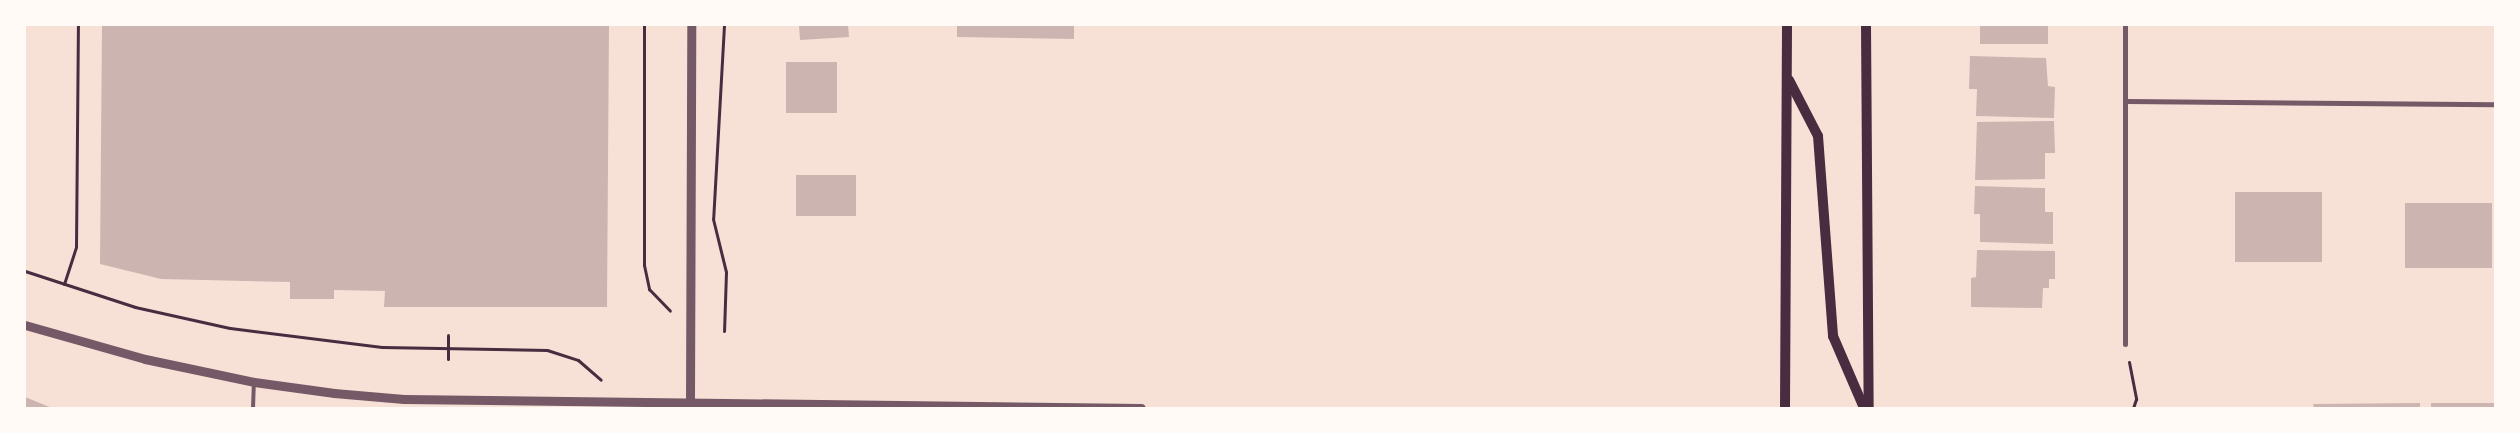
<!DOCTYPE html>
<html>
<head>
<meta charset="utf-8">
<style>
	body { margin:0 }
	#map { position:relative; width:2520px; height:433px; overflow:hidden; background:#f7e1d7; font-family:"PT Sans Narrow",sans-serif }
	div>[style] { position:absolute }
	.building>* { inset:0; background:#ccb4b1; transform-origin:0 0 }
	.path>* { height:3px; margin:-1.5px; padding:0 1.5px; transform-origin:1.5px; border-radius:1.5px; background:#4a2c40 }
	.service>* { height:4px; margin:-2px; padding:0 2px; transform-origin:2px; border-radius:2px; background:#755966 }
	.minor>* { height:5px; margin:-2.5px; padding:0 2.5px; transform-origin:2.5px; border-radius:2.5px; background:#755966 }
	.tertiary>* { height:9px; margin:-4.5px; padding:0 4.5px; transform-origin:4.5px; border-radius:4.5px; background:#755966 }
	.secondary>* { height:10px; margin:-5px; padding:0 5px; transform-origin:5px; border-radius:5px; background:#4a2c40 }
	span { translate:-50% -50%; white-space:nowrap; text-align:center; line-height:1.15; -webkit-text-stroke:5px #fffaf5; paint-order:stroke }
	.frame { position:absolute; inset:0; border:26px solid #fffaf5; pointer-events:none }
</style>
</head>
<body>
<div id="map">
	<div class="building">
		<div style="clip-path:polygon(102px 25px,609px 25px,607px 307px,384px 307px,385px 291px,334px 290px,334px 299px,290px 299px,290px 282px,161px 279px,100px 264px)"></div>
		<div style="clip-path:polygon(799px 25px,848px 25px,849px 37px,800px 40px)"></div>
		<div style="clip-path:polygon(957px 25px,1074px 25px,1074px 39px,957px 37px)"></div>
		<div style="left:1980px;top:25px;width:68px;height:19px"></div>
		<div style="clip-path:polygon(1970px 56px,2046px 58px,2048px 86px,2055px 87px,2054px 118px,1976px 116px,1977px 89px,1969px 89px)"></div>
		<div style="left:786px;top:62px;width:51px;height:51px"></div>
		<div style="clip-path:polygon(2054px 121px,2055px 153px,2045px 153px,2045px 179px,1975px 180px,1977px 122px)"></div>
		<div style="left:796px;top:175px;width:60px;height:41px"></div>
		<div style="clip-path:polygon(1975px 186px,2045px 188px,2045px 212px,2053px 212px,2053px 244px,1980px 242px,1980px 214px,1974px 214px)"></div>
		<div style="left:2235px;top:192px;width:87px;height:70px"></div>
		<div style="left:2405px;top:203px;width:87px;height:65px"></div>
		<div style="clip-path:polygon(1977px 250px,2055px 251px,2055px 279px,2049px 279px,2049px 288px,2043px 288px,2042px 308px,1971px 307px,1971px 278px,1976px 277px)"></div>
		<div style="clip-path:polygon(25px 397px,52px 408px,25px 408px)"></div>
		<div style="clip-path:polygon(2420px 403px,2420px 408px,2314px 408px,2313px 404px)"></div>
		<div style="left:2431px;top:403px;width:64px;height:5px"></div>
	</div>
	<div class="path">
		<div style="left:644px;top:25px;width:240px;rotate:90deg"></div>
		<div style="left:644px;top:265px;width:25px;rotate:78deg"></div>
		<div style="left:649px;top:289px;width:30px;rotate:46deg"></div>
		<div style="left:724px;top:25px;width:194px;rotate:93.2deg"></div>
		<div style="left:713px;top:219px;width:55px;rotate:76.2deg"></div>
		<div style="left:726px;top:272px;width:59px;rotate:91.9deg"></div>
		<div style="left:25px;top:271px;width:116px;rotate:18.1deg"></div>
		<div style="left:135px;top:307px;width:97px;rotate:12.5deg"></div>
		<div style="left:230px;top:328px;width:153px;rotate:7.1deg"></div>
		<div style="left:382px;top:347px;width:165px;rotate:1deg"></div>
		<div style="left:547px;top:350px;width:33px;rotate:18deg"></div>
		<div style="left:578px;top:360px;width:30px;rotate:41deg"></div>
		<div style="left:64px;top:284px;width:39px;rotate:-72deg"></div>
		<div style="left:76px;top:247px;width:222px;rotate:-89.5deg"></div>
		<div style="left:448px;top:335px;width:24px;rotate:90deg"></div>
		<div style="left:2129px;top:362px;width:38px;rotate:79deg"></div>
		<div style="left:2136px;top:399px;width:9px;rotate:108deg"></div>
	</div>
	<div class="service">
		<div style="left:253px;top:408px;width:26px;rotate:-88deg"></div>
	</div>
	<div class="minor">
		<div style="left:2125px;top:25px;width:319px;rotate:90deg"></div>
		<div style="left:2126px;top:101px;width:369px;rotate:0.5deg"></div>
	</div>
	<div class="tertiary">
		<div style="left:25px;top:325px;width:125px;rotate:15.8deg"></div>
		<div style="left:145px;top:359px;width:111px;rotate:11.9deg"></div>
		<div style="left:254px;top:382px;width:81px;rotate:7.8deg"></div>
		<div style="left:334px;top:393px;width:70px;rotate:4.9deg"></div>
		<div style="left:404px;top:399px;width:737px;rotate:0.7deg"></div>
		<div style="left:690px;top:402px;width:377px;rotate:-89.8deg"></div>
	</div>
	<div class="secondary">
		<div style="left:1866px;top:25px;width:383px;rotate:89.6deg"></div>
		<div style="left:1789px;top:80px;width:63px;rotate:62.6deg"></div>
		<div style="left:1818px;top:136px;width:201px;rotate:85.7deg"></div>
		<div style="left:1833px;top:336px;width:78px;rotate:66.7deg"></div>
		<div style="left:1785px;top:408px;width:383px;rotate:-89.7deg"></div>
	</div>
	<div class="frame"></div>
</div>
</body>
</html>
